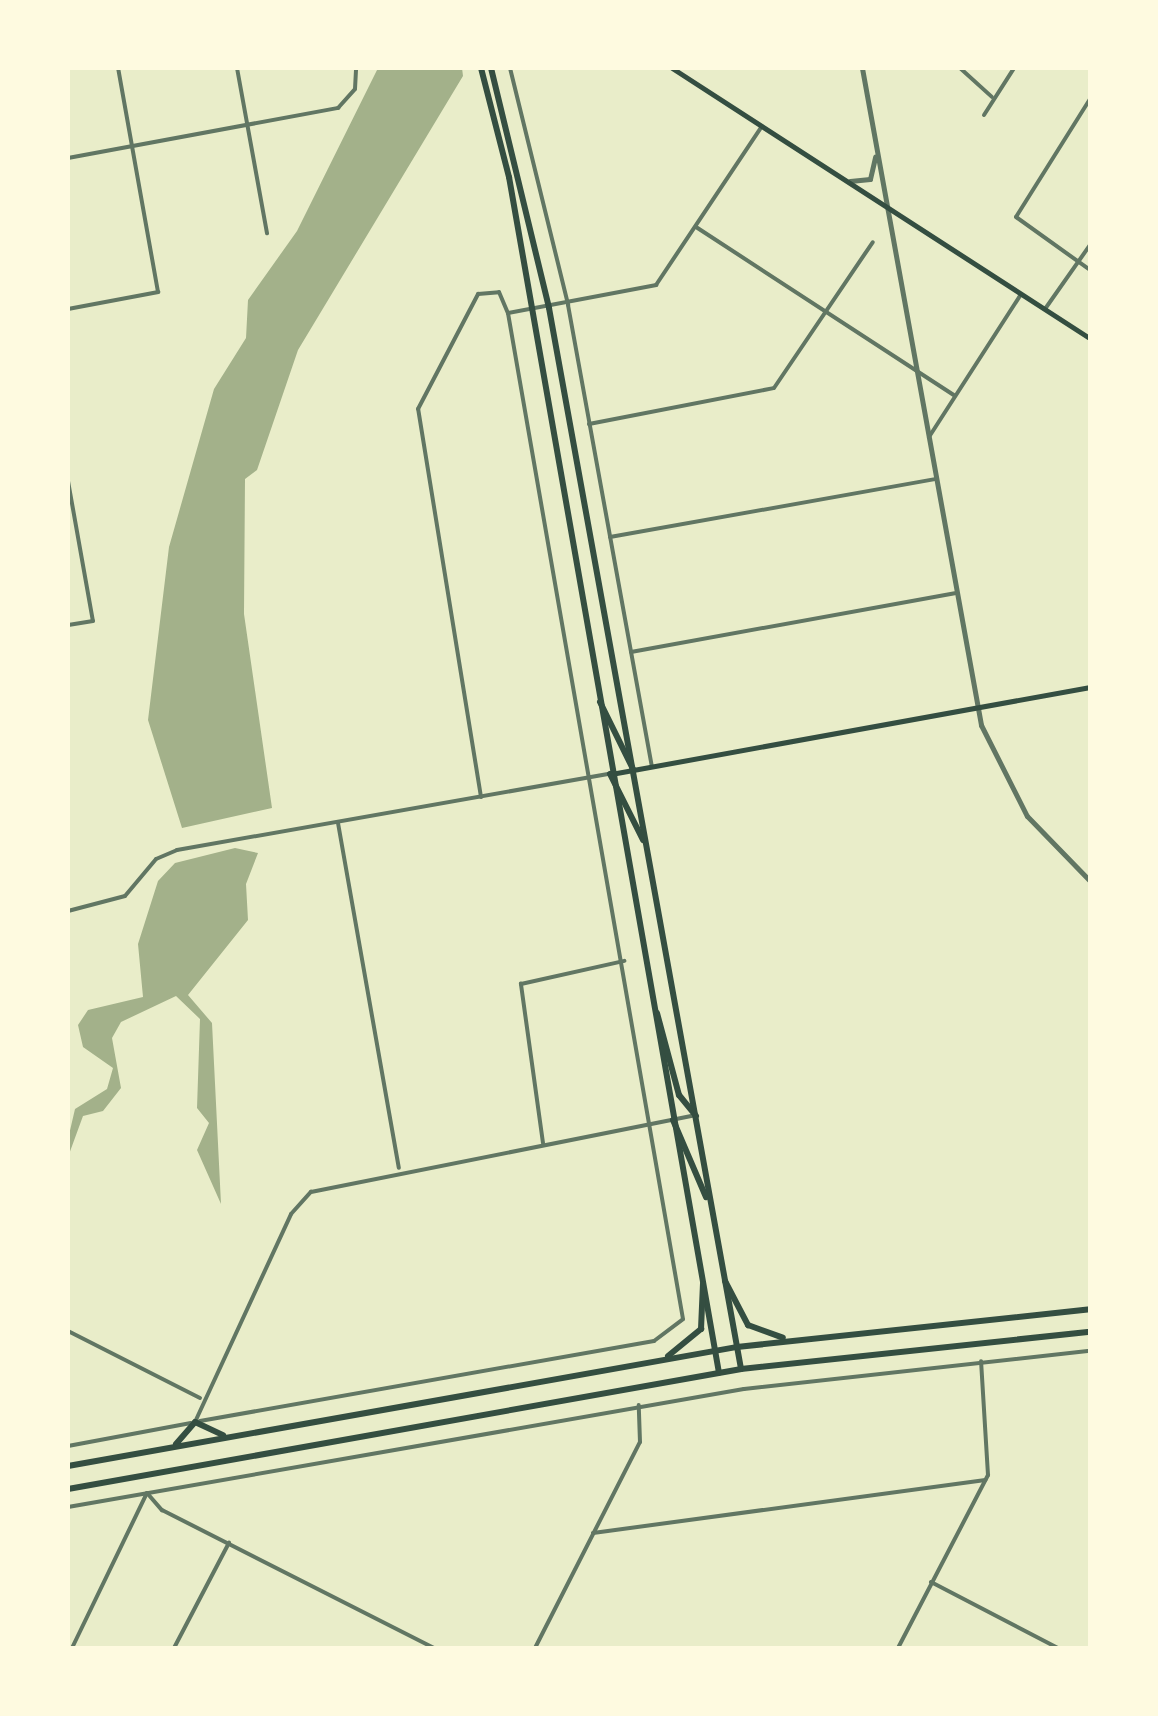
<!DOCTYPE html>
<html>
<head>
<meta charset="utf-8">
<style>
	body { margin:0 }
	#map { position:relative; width:1158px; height:1716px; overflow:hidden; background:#e9edc9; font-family:Inter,sans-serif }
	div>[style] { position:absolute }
	.water>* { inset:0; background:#a3b18a }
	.minor>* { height:4px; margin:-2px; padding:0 2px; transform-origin:2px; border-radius:2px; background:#617663 }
	.tertiary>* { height:5px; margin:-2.5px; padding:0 2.5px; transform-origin:2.5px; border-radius:2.5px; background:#617663 }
	.secondary>* { height:5px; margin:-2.5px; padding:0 2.5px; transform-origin:2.5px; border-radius:2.5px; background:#344e41 }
	.primary>* { height:6px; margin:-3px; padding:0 3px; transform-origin:3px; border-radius:3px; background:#344e41 }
	.trunk>* { height:6px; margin:-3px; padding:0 3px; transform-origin:3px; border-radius:3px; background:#344e41 }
	span { translate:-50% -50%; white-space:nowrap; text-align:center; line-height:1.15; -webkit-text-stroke:8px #fefae0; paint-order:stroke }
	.frame { position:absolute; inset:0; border:70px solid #fefae0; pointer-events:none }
</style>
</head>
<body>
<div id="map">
	<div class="water">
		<div style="clip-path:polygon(378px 68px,462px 68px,463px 76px,298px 350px,257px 470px,245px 479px,244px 614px,272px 808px,182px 828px,148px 720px,169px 547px,214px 389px,246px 338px,248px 300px,297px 231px)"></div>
		<div style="clip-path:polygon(235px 848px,258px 853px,246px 884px,248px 920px,188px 995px,212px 1023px,221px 1204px,197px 1150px,209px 1123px,197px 1108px,200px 1019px,176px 996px,121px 1022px,112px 1038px,121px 1088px,103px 1111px,83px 1116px,68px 1157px,68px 1139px,75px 1109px,107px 1089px,113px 1068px,83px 1047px,78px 1025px,88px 1010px,143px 997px,138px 944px,158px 881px,175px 863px)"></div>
	</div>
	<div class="minor">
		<div style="left:237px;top:68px;width:168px;rotate:79.7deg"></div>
		<div style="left:510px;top:68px;width:244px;rotate:76.2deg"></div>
		<div style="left:568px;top:305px;width:469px;rotate:79.7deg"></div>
		<div style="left:960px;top:68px;width:43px;rotate:42.2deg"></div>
		<div style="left:1090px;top:99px;width:139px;rotate:122.1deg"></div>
		<div style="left:1016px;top:217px;width:91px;rotate:35.6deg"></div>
		<div style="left:984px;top:115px;width:56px;rotate:-57.4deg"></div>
		<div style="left:68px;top:158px;width:275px;rotate:-10.5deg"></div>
		<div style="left:338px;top:108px;width:25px;rotate:-48deg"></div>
		<div style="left:355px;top:89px;width:21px;rotate:-87deg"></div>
		<div style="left:696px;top:227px;width:309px;rotate:33.1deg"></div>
		<div style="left:68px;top:309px;width:92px;rotate:-10.7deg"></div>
		<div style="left:158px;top:292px;width:228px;rotate:-100.1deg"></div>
		<div style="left:1045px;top:309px;width:78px;rotate:-54.9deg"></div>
		<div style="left:589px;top:424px;width:188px;rotate:-11deg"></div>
		<div style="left:774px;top:388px;width:176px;rotate:-55.9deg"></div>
		<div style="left:929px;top:437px;width:170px;rotate:-57.2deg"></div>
		<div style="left:68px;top:481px;width:142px;rotate:79.9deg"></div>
		<div style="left:93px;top:621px;width:25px;rotate:171deg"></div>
		<div style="left:610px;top:537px;width:330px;rotate:-10.1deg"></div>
		<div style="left:631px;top:652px;width:329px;rotate:-10.3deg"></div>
		<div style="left:481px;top:797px;width:393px;rotate:-99.2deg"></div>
		<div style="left:418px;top:409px;width:130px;rotate:-62.4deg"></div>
		<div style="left:478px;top:294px;width:21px;rotate:-5deg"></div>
		<div style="left:499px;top:292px;width:23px;rotate:67deg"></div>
		<div style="left:508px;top:313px;width:151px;rotate:-10.7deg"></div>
		<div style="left:656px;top:285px;width:191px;rotate:-56.3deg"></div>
		<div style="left:338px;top:823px;width:350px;rotate:80deg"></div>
		<div style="left:68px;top:911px;width:59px;rotate:-14.7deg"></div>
		<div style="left:125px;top:896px;width:48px;rotate:-50deg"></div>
		<div style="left:156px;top:859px;width:23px;rotate:-23deg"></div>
		<div style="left:177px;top:850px;width:439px;rotate:-10deg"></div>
		<div style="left:543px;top:1143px;width:161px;rotate:-97.9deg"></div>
		<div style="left:521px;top:984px;width:106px;rotate:-12.6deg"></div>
		<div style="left:68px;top:1331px;width:148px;rotate:26.9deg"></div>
		<div style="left:200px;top:1421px;width:461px;rotate:-10deg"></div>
		<div style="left:654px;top:1341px;width:36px;rotate:-37deg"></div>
		<div style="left:683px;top:1319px;width:1021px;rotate:-99.87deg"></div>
		<div style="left:195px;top:1422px;width:229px;rotate:-65.2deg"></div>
		<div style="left:291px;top:1214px;width:30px;rotate:-48deg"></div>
		<div style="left:311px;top:1192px;width:389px;rotate:-11.3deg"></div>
		<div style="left:68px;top:1446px;width:125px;rotate:-10.6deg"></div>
		<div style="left:147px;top:1493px;width:23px;rotate:49deg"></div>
		<div style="left:162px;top:1510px;width:305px;rotate:26.9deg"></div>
		<div style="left:68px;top:1507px;width:686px;rotate:-9.9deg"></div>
		<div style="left:744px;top:1389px;width:348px;rotate:-6.3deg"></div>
		<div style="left:593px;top:1533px;width:396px;rotate:-7.7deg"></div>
		<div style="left:931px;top:1582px;width:143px;rotate:27.5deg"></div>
		<div style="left:72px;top:1648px;width:172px;rotate:-64.2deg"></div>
		<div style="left:174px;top:1648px;width:119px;rotate:-62.4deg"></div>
		<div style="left:535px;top:1648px;width:231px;rotate:-63deg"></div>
		<div style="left:640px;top:1442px;width:37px;rotate:-92deg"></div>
		<div style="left:898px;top:1648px;width:195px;rotate:-62.5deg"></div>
		<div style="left:988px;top:1475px;width:114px;rotate:-93.5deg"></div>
	</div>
	<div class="tertiary">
		<div style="left:862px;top:68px;width:668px;rotate:79.73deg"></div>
		<div style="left:981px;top:725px;width:102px;rotate:63.2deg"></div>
		<div style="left:1027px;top:816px;width:91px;rotate:45.9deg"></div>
		<div style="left:850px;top:181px;width:20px;rotate:-6deg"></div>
		<div style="left:870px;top:179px;width:23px;rotate:-77deg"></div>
	</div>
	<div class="secondary">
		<div style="left:672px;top:68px;width:498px;rotate:32.9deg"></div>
		<div style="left:611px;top:774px;width:487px;rotate:-10.3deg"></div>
	</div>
	<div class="primary">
		<div style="left:481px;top:68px;width:113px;rotate:75.6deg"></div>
		<div style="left:509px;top:177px;width:1214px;rotate:80.04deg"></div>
		<div style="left:491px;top:68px;width:247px;rotate:76.4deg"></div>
		<div style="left:549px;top:308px;width:1078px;rotate:79.74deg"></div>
		<div style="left:600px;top:702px;width:75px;rotate:63.8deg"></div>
		<div style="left:610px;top:774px;width:74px;rotate:63.4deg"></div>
		<div style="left:657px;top:1013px;width:85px;rotate:75deg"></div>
		<div style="left:679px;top:1095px;width:27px;rotate:51deg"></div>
		<div style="left:673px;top:1120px;width:84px;rotate:66.8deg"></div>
	</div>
	<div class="trunk">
		<div style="left:725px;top:1281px;width:50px;rotate:62.4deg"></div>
		<div style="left:748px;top:1325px;width:37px;rotate:20deg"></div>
		<div style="left:668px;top:1356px;width:43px;rotate:-39.3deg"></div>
		<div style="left:701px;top:1329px;width:45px;rotate:-87.5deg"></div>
		<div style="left:176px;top:1444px;width:29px;rotate:-49deg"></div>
		<div style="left:195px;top:1422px;width:31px;rotate:25deg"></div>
		<div style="left:68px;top:1466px;width:680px;rotate:-10.09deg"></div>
		<div style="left:737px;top:1347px;width:355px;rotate:-6.1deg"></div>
		<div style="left:68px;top:1489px;width:684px;rotate:-10.11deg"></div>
		<div style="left:741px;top:1369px;width:351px;rotate:-6.1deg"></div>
	</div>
	<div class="frame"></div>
</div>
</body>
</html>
